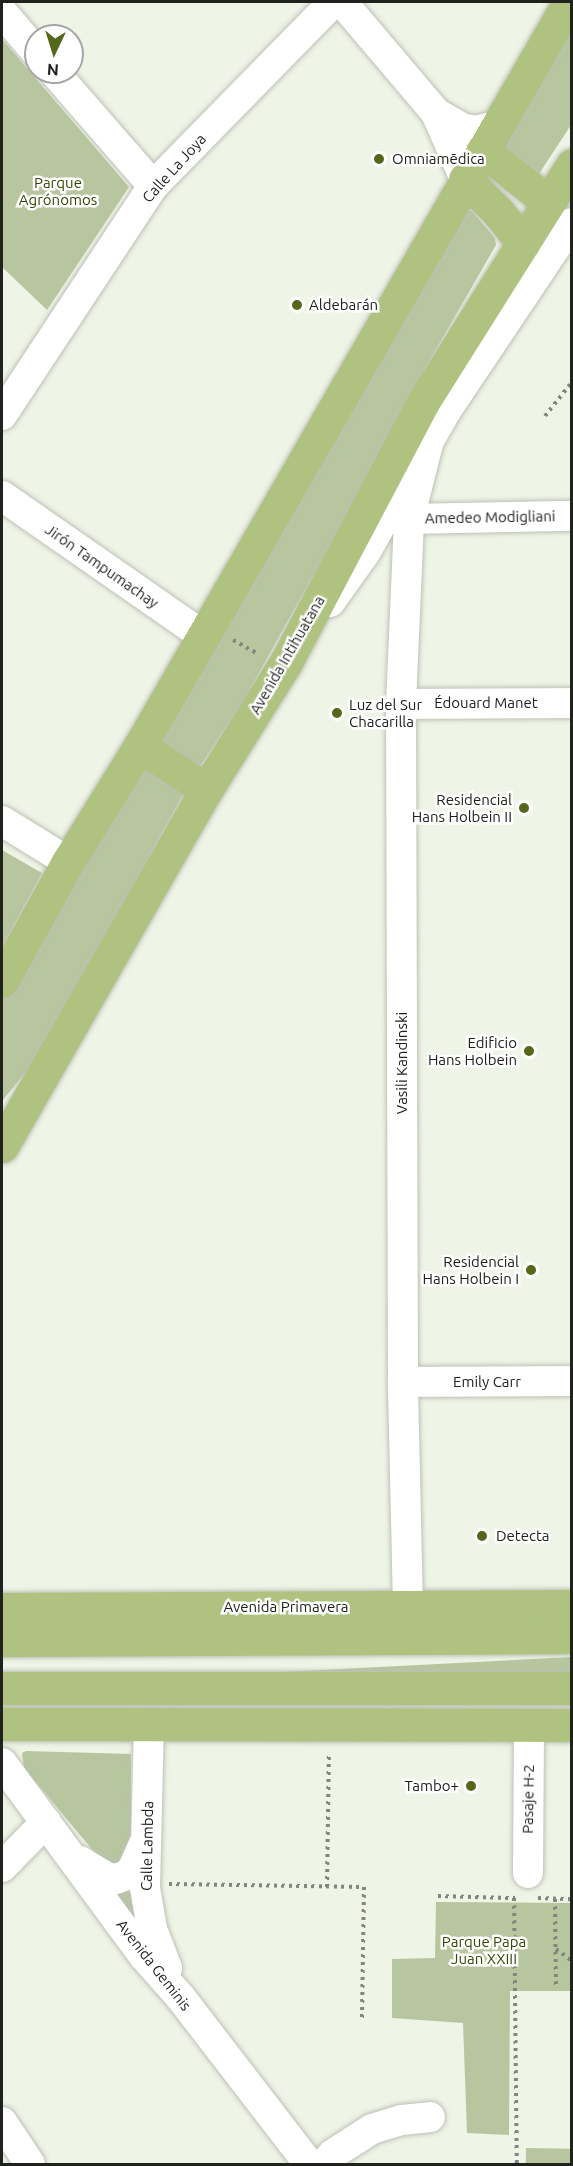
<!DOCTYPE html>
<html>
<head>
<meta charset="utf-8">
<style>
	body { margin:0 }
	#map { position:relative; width:573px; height:2166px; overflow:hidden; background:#eef4e6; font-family:Ubuntu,sans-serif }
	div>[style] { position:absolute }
	.green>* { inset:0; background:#b7c69e; transform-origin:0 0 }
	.path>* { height:4px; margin-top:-2px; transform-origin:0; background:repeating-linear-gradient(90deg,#82867d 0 3px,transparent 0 7.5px) }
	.roads { filter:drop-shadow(0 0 2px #bcc1b4) drop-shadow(0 0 2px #bcc1b4) }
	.minor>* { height:30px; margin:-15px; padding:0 15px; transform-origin:15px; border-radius:15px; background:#fff }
	.major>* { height:33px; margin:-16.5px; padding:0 16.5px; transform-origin:16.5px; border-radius:16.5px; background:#afc280 }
	.dots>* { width:16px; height:16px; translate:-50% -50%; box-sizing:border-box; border:3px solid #fff; border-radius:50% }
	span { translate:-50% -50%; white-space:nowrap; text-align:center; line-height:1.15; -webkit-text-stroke:5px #fff; paint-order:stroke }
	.poi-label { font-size:15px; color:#20221d }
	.left { translate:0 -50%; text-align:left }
	.right { translate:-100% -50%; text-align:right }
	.street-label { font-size:15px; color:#20221d }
	.park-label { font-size:15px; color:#344600 }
	.frame { position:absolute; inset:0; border:3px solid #20221d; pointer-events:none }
	.north { position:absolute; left:24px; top:24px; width:60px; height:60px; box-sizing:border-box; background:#fff; border:2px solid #a6a7a5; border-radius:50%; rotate:184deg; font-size:16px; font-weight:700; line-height:24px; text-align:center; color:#20221d }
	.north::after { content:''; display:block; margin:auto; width:21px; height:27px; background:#536919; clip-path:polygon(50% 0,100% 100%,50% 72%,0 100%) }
</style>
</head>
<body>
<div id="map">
	<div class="green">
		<div style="clip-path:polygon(571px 25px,571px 125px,533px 183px,497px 151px)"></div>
		<div style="clip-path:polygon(2px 39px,129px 187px,47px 310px,2px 267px)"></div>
		<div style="clip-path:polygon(462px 210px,472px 211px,495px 238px,496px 245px,412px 391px,328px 549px,245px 698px,197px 771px,152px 745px)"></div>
		<div style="clip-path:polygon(144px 762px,187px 788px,36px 1060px,2px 1101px,2px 993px)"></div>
		<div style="clip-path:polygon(2px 850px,42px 873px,2px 947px)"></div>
		<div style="left:571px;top:1657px;width:18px;height:569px;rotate:87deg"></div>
		<div style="clip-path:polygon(26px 1751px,131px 1754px,131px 1848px,119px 1865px,101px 1860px,24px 1768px,22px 1753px)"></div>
		<div style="clip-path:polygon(135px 1880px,149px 1947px,103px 1887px)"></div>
		<div style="clip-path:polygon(436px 1902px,571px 1903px,571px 1991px,510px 1991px,509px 2135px,467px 2133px,463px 2023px,392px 2018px,392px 1959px,435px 1958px)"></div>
		<div style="left:526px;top:2148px;width:45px;height:16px;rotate:1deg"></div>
	</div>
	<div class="path">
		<div style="left:545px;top:416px;width:43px;rotate:-51.5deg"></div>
		<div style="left:233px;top:640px;width:29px;rotate:29deg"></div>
		<div style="left:169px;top:1884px;width:195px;rotate:0.9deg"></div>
		<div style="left:364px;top:1887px;width:133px;rotate:90.9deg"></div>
		<div style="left:327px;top:1887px;width:135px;rotate:-89.2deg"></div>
		<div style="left:438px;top:1896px;width:77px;rotate:1.5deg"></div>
		<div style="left:514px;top:1898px;width:266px;rotate:89.4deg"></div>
		<div style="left:538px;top:1898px;width:34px;rotate:2deg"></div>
		<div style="left:555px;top:1899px;width:90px;rotate:89.4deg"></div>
		<div style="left:556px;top:1949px;width:20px;rotate:37deg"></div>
	</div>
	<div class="roads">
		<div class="minor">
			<div style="left:342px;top:2px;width:145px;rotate:49.7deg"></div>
			<div style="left:436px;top:113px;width:30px;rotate:30deg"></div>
			<div style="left:462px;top:128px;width:12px;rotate:14deg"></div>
			<div style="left:474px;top:131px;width:23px;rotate:-13deg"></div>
			<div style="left:2px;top:12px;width:52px;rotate:49.6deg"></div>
			<div style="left:54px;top:72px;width:151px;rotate:49deg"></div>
			<div style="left:436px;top:113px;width:72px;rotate:66.3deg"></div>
			<div style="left:2px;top:415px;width:274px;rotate:-56.6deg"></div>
			<div style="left:153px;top:186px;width:257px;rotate:-45.6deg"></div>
			<div style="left:2px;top:496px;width:244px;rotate:34.8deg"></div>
			<div style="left:409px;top:519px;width:163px;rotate:-1.1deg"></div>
			<div style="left:330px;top:602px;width:60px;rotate:-54.5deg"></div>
			<div style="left:365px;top:553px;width:163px;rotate:-60.3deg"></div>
			<div style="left:446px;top:411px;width:226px;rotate:-56.2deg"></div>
			<div style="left:401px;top:704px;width:171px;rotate:-0.3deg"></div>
			<div style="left:2px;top:821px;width:78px;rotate:31.8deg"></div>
			<div style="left:403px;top:1382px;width:169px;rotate:-0.3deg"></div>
			<div style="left:408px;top:1607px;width:225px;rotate:-91.3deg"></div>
			<div style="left:403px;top:1382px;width:678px;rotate:-90.17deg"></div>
			<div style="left:401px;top:704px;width:185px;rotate:-87.5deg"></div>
			<div style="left:409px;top:519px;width:81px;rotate:-75.8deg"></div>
			<div style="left:149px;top:1724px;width:164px;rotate:91.4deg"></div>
			<div style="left:145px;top:1888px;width:42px;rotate:80.3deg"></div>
			<div style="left:152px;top:1929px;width:42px;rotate:69deg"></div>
			<div style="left:2px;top:1763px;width:240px;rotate:53.7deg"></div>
			<div style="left:144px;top:1956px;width:56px;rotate:48.6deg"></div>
			<div style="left:181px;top:1998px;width:210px;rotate:52.4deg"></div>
			<div style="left:80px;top:1861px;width:33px;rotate:31deg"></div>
			<div style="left:108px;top:1878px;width:8px;rotate:7deg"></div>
			<div style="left:116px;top:1879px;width:12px;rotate:-20deg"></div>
			<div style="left:127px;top:1875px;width:9px;rotate:-49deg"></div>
			<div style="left:133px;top:1868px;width:27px;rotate:-66deg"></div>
			<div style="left:2px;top:1867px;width:63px;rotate:-45.6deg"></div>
			<div style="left:528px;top:1873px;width:148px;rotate:-89.6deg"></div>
			<div style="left:2px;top:2122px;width:50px;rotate:56.3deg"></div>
			<div style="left:324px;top:2164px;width:13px;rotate:-48deg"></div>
			<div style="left:333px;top:2154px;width:46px;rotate:-32.7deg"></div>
			<div style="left:372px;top:2129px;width:31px;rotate:-17deg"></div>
			<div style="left:402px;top:2120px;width:28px;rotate:-6deg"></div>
		</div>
		<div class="major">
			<div style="left:483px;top:150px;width:83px;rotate:38.7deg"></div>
			<div style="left:465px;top:179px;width:47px;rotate:45deg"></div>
			<div style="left:498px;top:212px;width:40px;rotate:51deg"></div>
			<div style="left:140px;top:746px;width:79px;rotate:33.7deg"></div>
			<div style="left:2px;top:981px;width:136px;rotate:-61deg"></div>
			<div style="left:68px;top:862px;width:137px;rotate:-58.2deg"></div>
			<div style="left:140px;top:746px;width:859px;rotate:-60.03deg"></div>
			<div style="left:2px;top:1146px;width:410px;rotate:-60.2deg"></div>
			<div style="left:206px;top:790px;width:151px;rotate:-58deg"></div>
			<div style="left:286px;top:662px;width:294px;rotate:-62.2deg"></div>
			<div style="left:423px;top:402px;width:280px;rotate:-57.8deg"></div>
			<div style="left:2px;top:1609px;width:570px;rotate:-0.3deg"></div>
			<div style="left:2px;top:1640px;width:570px;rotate:-0.3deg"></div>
			<div style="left:2px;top:1688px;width:570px"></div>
			<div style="left:2px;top:1724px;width:570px;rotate:0.1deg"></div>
		</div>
	</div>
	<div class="dots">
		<div style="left:379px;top:159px;background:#536919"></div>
		<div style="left:297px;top:305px;background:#536919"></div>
		<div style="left:337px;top:713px;background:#536919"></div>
		<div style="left:524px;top:808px;background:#536919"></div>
		<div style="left:529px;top:1051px;background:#536919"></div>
		<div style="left:531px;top:1270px;background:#536919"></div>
		<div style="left:482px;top:1536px;background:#536919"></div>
		<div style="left:471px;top:1786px;background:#536919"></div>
	</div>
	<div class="poi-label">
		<span class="left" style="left:392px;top:159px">Omniamēdica</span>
		<span class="left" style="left:309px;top:305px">Aldebarán</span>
		<span class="left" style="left:349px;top:713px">Luz del Sur<br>Chacarilla</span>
		<span class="right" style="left:512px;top:808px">Residencial<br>Hans Holbein II</span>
		<span class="right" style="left:517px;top:1051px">Edificio<br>Hans Holbein</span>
		<span class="right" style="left:519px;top:1270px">Residencial<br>Hans Holbein I</span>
		<span class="left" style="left:496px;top:1536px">Detecta</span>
		<span class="right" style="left:459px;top:1786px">Tambo+</span>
	</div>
	<div class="street-label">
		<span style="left:174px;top:168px;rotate:-48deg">Calle La Joya</span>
		<span style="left:490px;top:517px;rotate:-1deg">Amedeo Modigliani</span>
		<span style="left:102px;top:566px;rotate:35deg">Jirón Tampumachay</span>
		<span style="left:287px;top:655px;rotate:-60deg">Avenida Intihuatana</span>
		<span style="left:486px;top:703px">Édouard Manet</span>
		<span style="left:402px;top:1063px;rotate:-90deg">Vasili Kandinski</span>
		<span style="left:487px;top:1382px">Emily Carr</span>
		<span style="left:286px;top:1607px">Avenida Primavera</span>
		<span style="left:528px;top:1799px;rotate:-89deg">Pasaje H-2</span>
		<span style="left:147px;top:1846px;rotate:-89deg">Calle Lambda</span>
		<span style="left:154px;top:1965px;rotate:52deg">Avenida Geminis</span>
	</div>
	<div class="park-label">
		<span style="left:58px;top:191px">Parque<br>Agrónomos</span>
		<span style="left:484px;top:1950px">Parque Papa<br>Juan XXIII</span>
	</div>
	<div class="frame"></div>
	<div class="north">N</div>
</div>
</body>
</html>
